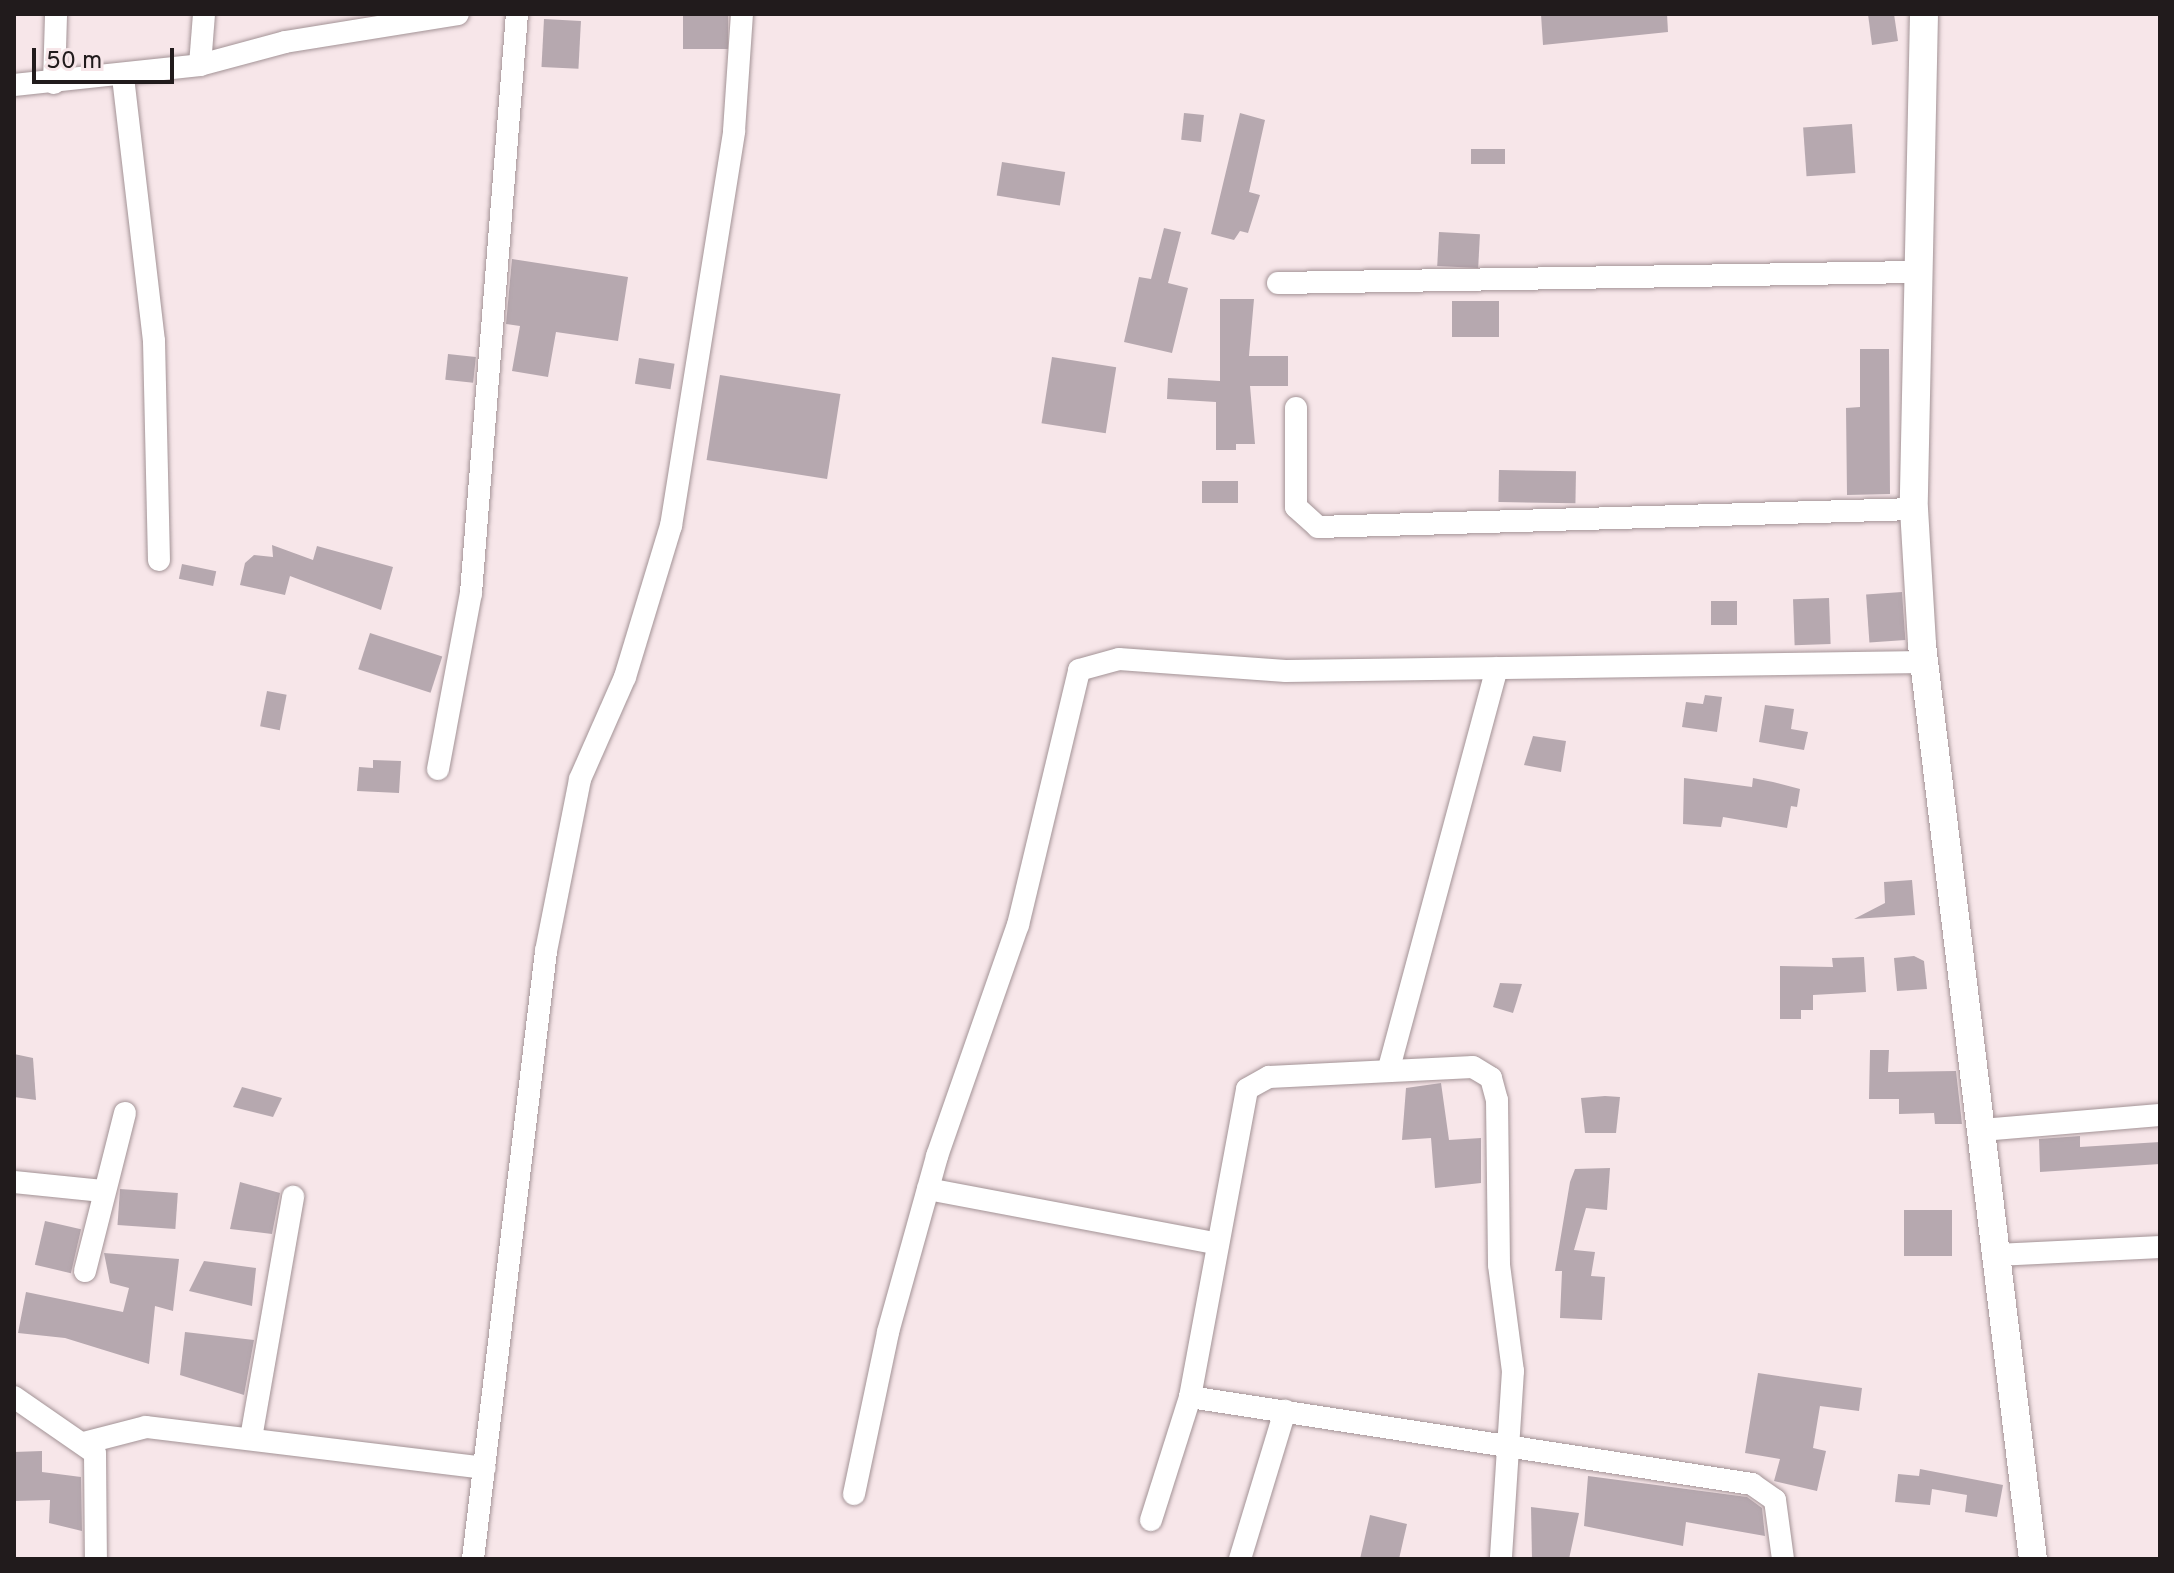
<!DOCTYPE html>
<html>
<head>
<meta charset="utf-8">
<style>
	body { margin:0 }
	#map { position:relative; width:2174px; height:1573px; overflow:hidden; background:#f7e6e9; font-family:Overpass,sans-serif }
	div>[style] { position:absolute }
	.building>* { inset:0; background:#b6a8af; transform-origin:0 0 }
	.roads { filter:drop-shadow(0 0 2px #a39396) drop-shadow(0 0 2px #a39396) }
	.minor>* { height:22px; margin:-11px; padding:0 11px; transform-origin:11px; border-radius:11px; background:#fff }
	.tertiary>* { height:28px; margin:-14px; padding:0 14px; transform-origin:14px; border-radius:14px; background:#fff }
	span { translate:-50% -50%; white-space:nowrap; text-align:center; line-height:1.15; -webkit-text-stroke:6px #f7e6e9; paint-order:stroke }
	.frame { position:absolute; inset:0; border:16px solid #211b1c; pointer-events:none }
	.scale { position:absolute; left:32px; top:48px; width:142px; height:36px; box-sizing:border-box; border:4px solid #211b1c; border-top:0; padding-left:10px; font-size:24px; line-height:28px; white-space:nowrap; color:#211b1c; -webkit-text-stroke:6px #f7e6e9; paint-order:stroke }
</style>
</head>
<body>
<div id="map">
	<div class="building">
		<div style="left:683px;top:14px;width:45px;height:35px"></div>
		<div style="clip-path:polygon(1541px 14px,1667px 14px,1668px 32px,1543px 45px)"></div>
		<div style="clip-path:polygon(1868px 14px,1894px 14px,1898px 41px,1872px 45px)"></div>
		<div style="left:544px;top:19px;width:37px;height:48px;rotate:3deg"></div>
		<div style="left:1184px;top:113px;width:20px;height:27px;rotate:6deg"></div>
		<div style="clip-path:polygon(1240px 113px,1265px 120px,1249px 192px,1260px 195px,1248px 233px,1240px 231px,1234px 240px,1211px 234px)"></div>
		<div style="left:1852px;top:124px;width:49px;height:49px;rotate:86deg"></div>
		<div style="left:1505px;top:149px;width:15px;height:34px;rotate:90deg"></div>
		<div style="left:1002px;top:162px;width:64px;height:34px;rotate:9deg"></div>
		<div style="clip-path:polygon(1164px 228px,1181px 232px,1168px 283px,1188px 288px,1172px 353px,1124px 342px,1139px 277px,1151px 279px)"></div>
		<div style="left:1439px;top:232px;width:41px;height:34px;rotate:3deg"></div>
		<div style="clip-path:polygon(512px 259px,628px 277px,618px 341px,556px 332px,548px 377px,512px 371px,520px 326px,506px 324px)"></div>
		<div style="clip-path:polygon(1220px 299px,1254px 299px,1249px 356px,1288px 356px,1288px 386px,1250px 386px,1255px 444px,1236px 444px,1236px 450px,1216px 450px,1216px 402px,1167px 399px,1168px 378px,1220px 381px)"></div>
		<div style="left:1452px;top:301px;width:47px;height:36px"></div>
		<div style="clip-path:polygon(1860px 349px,1889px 349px,1890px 494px,1847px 495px,1846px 408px,1860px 407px)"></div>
		<div style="left:448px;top:354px;width:28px;height:26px;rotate:6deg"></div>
		<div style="left:1052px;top:357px;width:65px;height:67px;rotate:9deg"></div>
		<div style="left:639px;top:358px;width:36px;height:26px;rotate:9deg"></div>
		<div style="left:720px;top:375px;width:122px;height:86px;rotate:9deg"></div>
		<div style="left:1499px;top:470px;width:77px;height:32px;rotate:1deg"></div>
		<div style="left:1202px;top:481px;width:36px;height:22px"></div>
		<div style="clip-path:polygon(272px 545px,313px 560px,317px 546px,393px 567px,381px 610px,290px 576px,285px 595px,240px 585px,245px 563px,254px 555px,273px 557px)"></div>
		<div style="left:182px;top:564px;width:35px;height:15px;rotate:12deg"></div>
		<div style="left:1902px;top:592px;width:48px;height:36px;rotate:86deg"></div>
		<div style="left:1829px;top:598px;width:46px;height:36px;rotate:88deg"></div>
		<div style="left:1711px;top:601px;width:26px;height:24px"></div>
		<div style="left:370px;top:633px;width:76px;height:38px;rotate:18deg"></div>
		<div style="left:267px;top:691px;width:20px;height:36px;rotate:11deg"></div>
		<div style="clip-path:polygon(1705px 695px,1722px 697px,1717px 732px,1682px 727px,1686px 702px,1703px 704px)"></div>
		<div style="clip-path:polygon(1765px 705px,1794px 709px,1791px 729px,1808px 732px,1804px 750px,1759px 742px)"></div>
		<div style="clip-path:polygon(1533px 736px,1566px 741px,1561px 772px,1524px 765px)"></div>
		<div style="clip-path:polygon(373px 760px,401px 761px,399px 793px,357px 791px,359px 767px,373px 768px)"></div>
		<div style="clip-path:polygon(1684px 778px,1752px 787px,1753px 778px,1773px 782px,1800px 789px,1797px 807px,1791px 806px,1787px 828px,1723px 817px,1721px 827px,1683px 824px)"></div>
		<div style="clip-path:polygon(1912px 880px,1915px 915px,1854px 919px,1885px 903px,1884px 882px)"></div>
		<div style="clip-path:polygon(1914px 956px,1924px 961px,1927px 989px,1897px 991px,1894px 958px)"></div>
		<div style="clip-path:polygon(1864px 957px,1866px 992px,1813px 995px,1813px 1010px,1801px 1010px,1801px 1019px,1780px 1019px,1780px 966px,1833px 967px,1832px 958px)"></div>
		<div style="clip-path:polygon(1500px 983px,1522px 984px,1513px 1013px,1493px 1007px)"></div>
		<div style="clip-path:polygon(1870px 1050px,1889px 1050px,1888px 1072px,1956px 1071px,1962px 1124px,1935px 1124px,1934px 1113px,1899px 1114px,1899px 1099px,1869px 1099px)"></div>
		<div style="clip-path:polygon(14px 1054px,33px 1058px,36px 1100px,14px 1097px)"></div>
		<div style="clip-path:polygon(1441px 1083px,1449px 1140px,1481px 1138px,1481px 1183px,1435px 1188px,1431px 1138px,1402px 1140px,1406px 1088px)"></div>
		<div style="clip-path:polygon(242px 1087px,282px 1098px,273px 1117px,233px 1107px)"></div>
		<div style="clip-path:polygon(1605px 1096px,1620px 1097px,1616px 1133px,1585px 1133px,1581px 1098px)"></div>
		<div style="clip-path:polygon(2080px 1136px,2080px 1147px,2160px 1142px,2160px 1164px,2040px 1172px,2039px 1139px)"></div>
		<div style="clip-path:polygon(1610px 1168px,1607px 1210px,1586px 1208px,1574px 1250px,1595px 1252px,1591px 1276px,1605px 1277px,1602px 1320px,1560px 1318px,1562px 1271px,1555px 1271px,1570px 1182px,1575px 1169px)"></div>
		<div style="clip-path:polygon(240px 1182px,280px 1193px,272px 1234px,230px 1229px)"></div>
		<div style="left:120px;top:1189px;width:58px;height:36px;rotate:4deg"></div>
		<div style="left:1904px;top:1210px;width:48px;height:46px"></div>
		<div style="left:45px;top:1221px;width:37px;height:45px;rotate:13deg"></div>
		<div style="clip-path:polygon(104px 1253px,179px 1259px,173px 1311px,155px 1306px,149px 1364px,65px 1338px,18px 1333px,26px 1292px,123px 1312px,129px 1288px,110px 1283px)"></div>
		<div style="clip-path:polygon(204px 1261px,256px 1268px,252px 1306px,189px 1291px)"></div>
		<div style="clip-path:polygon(185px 1332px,254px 1340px,244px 1395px,180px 1375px)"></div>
		<div style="clip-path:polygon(1758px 1373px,1862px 1388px,1859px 1411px,1820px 1406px,1813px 1448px,1826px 1451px,1817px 1491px,1774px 1481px,1780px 1459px,1745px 1453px)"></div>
		<div style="clip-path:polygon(42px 1451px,42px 1472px,81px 1477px,82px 1531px,49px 1523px,50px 1500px,14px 1501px,14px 1452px)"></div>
		<div style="clip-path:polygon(1920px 1469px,2003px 1485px,1997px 1517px,1965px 1512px,1967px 1495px,1932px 1489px,1930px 1505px,1895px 1502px,1898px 1474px,1919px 1476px)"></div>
		<div style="clip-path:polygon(1588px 1476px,1747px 1497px,1762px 1508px,1765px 1536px,1686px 1522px,1683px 1546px,1584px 1526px)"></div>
		<div style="clip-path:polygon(1531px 1507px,1579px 1513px,1569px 1559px,1532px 1559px)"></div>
		<div style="clip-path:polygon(1370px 1515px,1407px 1524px,1399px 1559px,1360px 1559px)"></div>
	</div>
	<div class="roads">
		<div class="minor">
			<div style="left:200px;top:65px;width:51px;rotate:-85.5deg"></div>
			<div style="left:123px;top:77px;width:266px;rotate:83.3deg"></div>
			<div style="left:154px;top:341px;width:219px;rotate:88.7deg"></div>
			<div style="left:54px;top:83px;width:69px;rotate:-88.3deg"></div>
			<div style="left:14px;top:85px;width:187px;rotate:-6.1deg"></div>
			<div style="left:200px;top:65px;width:88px;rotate:-15.1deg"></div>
			<div style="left:285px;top:42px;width:175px;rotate:-9.2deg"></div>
			<div style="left:1278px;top:283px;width:638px;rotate:-0.99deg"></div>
			<div style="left:1296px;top:408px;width:99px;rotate:90deg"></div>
			<div style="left:1296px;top:507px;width:30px;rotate:42deg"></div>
			<div style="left:1318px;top:527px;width:596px;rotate:-1.73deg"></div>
			<div style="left:438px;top:769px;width:179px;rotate:-79.4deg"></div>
			<div style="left:471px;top:593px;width:581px;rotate:-85.46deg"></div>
			<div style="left:1389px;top:1068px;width:414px;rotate:-74.9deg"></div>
			<div style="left:1981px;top:1130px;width:180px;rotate:-4.8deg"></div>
			<div style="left:14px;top:1182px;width:89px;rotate:5.8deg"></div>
			<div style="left:928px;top:1189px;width:295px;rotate:10.7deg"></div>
			<div style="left:1997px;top:1255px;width:163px;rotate:-2.8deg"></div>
			<div style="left:85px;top:1271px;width:163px;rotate:-75.8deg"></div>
			<div style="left:14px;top:1397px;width:98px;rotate:34.7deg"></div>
			<div style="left:95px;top:1453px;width:106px;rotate:89.5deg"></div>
			<div style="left:1190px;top:1397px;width:569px;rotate:8.8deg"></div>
			<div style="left:1752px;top:1484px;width:28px;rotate:35deg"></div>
			<div style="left:1775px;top:1500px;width:60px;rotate:82.3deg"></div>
			<div style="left:251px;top:1438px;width:245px;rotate:-80.1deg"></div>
			<div style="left:84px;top:1443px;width:64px;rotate:-14.5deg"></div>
			<div style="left:146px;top:1427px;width:341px;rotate:6.9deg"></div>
			<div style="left:854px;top:1494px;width:166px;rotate:-78.1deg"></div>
			<div style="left:888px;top:1332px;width:183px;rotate:-74.4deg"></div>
			<div style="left:937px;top:1156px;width:245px;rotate:-70.7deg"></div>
			<div style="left:1018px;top:925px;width:262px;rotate:-76.5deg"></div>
			<div style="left:1079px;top:670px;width:41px;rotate:-15.4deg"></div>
			<div style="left:1119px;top:659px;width:167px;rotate:4.1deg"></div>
			<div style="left:1286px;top:671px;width:638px;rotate:-0.81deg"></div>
			<div style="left:1151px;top:1520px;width:129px;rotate:-72.4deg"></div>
			<div style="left:1190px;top:1397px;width:313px;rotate:-79.5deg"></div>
			<div style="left:1247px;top:1089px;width:25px;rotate:-29deg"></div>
			<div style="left:1269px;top:1077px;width:204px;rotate:-2.8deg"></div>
			<div style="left:1473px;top:1067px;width:21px;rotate:31deg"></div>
			<div style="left:1491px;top:1078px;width:23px;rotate:75deg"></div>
			<div style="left:1497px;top:1100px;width:165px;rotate:89.3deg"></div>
			<div style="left:1499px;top:1265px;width:107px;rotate:82.5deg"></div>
			<div style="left:1513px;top:1371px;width:188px;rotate:93.7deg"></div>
			<div style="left:473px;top:1559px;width:612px;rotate:-83.15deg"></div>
			<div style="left:546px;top:951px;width:175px;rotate:-78.8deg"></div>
			<div style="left:580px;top:779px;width:111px;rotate:-66.2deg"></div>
			<div style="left:625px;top:677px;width:158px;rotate:-73.1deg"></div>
			<div style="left:671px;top:526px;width:400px;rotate:-80.9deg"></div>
			<div style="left:734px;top:131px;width:117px;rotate:-86.1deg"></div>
			<div style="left:1240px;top:1559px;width:155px;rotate:-73.1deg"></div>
		</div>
		<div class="tertiary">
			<div style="left:1924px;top:14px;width:495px;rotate:91.2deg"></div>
			<div style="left:1914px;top:509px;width:136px;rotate:86.6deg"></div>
			<div style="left:1922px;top:645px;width:921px;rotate:83.08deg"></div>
		</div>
	</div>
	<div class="frame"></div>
	<div class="scale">50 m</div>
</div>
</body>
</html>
